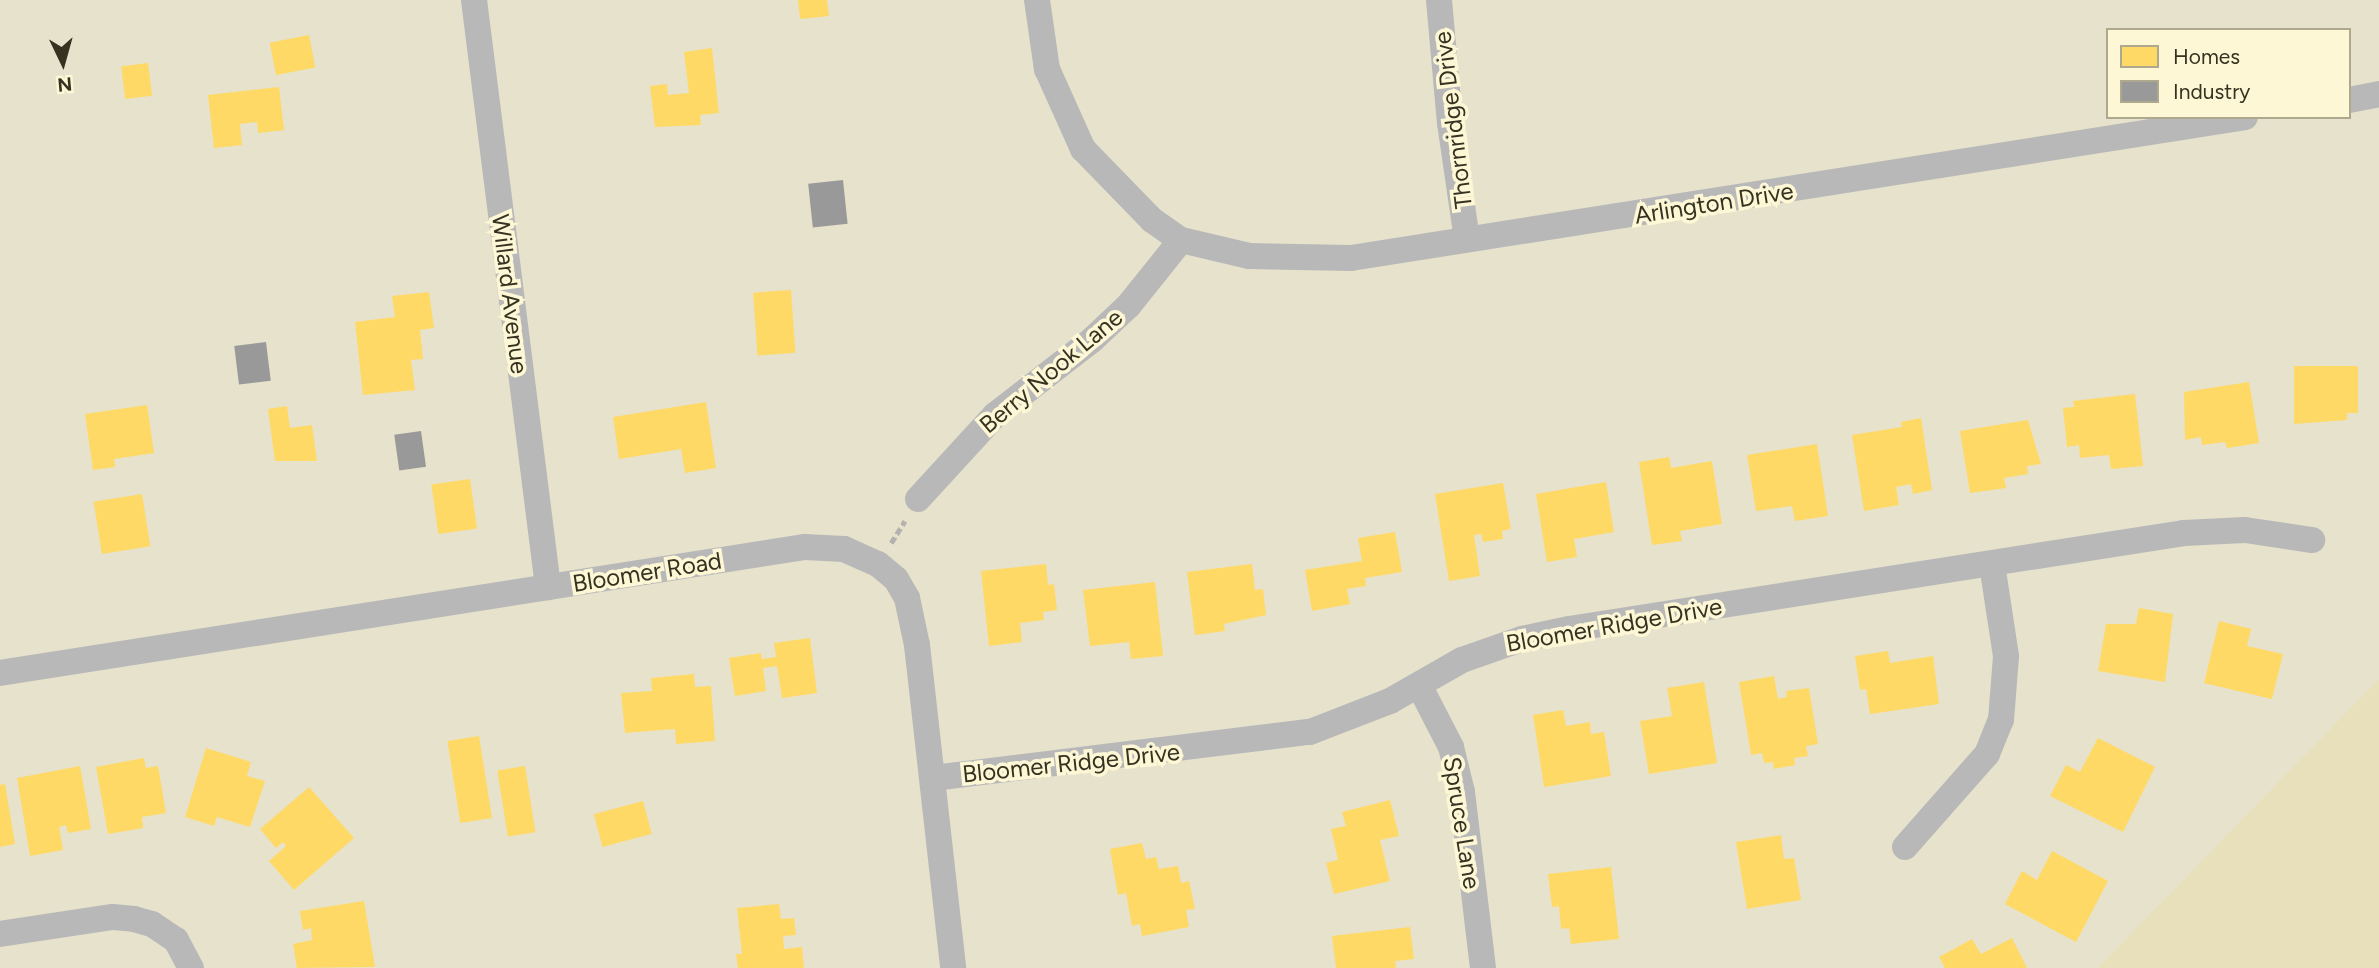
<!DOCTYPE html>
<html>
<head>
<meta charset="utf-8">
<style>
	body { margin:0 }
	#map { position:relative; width:2379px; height:968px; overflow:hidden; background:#e7e2cb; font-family:Figtree,sans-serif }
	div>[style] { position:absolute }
	.built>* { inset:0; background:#e8e0ba }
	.homes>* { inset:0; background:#ffd966; transform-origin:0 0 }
	.industry>* { inset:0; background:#999; transform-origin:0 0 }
	.path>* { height:4.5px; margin-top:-2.25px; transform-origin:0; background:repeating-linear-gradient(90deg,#b4b2ae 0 7px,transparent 0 10.5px) }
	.street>* { height:26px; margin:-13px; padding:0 13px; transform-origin:13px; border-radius:13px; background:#b8b8b9 }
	span { translate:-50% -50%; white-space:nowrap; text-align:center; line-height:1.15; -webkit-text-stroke:7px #fdf7d6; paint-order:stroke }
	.street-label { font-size:24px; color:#353221 }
	.legend { position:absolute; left:2106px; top:28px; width:245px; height:91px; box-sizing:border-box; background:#fdf7d6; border:2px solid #ada88e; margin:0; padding:9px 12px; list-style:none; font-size:21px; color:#353221 }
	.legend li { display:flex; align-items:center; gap:14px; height:35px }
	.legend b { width:35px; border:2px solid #ada88e }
	.north { position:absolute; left:28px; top:28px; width:70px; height:70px; -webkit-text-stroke:5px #fdf7d6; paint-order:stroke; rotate:175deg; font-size:19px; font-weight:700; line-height:28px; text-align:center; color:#353221 }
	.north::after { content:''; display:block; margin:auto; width:24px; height:32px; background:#353221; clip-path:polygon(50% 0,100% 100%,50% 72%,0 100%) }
</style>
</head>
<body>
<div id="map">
	<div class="built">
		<div style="clip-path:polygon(2379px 679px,2379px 968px,2098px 968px)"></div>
	</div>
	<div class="homes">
		<div style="clip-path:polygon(798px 0,827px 0,829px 16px,800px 19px)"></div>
		<div style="left:309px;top:35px;width:33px;height:40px;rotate:79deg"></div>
		<div style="clip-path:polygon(712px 48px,719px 113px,700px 115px,701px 125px,655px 127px,650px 86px,667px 84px,668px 95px,689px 93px,684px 52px)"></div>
		<div style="left:148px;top:63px;width:33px;height:27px;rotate:83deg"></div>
		<div style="clip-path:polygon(279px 87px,284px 130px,258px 133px,257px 122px,240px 124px,242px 145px,214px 148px,208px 95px)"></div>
		<div style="left:791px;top:290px;width:63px;height:38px;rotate:86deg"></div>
		<div style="clip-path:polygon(429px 292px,434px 328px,420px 330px,423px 359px,411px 360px,415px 390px,363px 395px,355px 322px,395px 317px,392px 296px)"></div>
		<div style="clip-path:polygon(2294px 366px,2358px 366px,2358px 413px,2347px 413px,2347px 420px,2294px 424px)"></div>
		<div style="clip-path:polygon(2249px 382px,2259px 443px,2227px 448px,2225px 442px,2202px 445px,2201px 437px,2185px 440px,2184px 392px)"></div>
		<div style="clip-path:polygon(2135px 394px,2143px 466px,2111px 469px,2109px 455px,2080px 458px,2079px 445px,2067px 447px,2063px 408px,2074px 407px,2073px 401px)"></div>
		<div style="clip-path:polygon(706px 402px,716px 468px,685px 473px,681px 449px,619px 459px,613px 417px)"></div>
		<div style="clip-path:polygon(147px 405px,154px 453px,114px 459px,115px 467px,93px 470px,85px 414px)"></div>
		<div style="clip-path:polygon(287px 406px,290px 428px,312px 425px,317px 461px,275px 461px,268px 409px)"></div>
		<div style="clip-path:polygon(1921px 418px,1932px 490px,1913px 494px,1911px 484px,1896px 487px,1899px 505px,1864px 511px,1852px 435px,1902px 427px,1901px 422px)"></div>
		<div style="clip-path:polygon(2028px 420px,2041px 464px,2027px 466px,2028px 474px,2004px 478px,2006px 488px,1970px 493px,1960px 431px)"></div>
		<div style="clip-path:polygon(1817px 444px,1828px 516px,1795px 521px,1792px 506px,1756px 511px,1747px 455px)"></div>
		<div style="clip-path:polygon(1669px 457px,1671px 468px,1712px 461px,1722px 524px,1680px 531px,1682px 541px,1652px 545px,1639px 462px)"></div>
		<div style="left:470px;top:479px;width:50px;height:39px;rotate:82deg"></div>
		<div style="clip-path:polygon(1606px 482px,1614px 532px,1574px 539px,1577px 557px,1547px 562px,1536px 494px)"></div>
		<div style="clip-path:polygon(1503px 483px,1511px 529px,1502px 531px,1503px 539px,1483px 542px,1481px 534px,1474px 535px,1480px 576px,1449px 581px,1435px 494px)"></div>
		<div style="left:142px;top:494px;width:53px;height:49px;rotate:81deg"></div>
		<div style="clip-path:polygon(1395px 532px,1402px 572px,1365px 578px,1366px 586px,1347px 589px,1350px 604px,1312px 611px,1305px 570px,1362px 561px,1358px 538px)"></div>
		<div style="clip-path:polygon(1046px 564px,1048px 585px,1054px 584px,1057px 610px,1043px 612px,1044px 620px,1020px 623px,1022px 642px,989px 646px,981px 571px)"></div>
		<div style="clip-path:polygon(1252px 564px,1255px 590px,1263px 589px,1266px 615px,1224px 624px,1225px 631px,1195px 635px,1187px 572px)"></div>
		<div style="clip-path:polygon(1155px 582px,1163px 656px,1131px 659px,1129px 642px,1090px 646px,1083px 590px)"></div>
		<div style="clip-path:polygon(2139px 608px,2173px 614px,2165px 682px,2098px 671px,2106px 624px,2136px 624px)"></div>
		<div style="clip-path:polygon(2219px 621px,2251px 629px,2247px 646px,2283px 654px,2272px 699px,2204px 683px)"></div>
		<div style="clip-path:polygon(810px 638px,817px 693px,782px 698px,777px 666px,763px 668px,766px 691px,735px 696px,729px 658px,761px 653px,762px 659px,776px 657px,774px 643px)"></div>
		<div style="clip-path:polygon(1888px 651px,1890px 663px,1933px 656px,1939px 704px,1870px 714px,1866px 689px,1860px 690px,1855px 656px)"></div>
		<div style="clip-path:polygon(694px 674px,695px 687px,711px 686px,715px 741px,676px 744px,675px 729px,625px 733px,621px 693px,652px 691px,651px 678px)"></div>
		<div style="clip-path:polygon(1774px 676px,1778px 699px,1787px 697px,1786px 691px,1809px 688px,1818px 744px,1806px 746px,1808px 756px,1794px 758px,1795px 765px,1774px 769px,1773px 762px,1764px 763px,1762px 753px,1751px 755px,1739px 682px)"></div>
		<div style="clip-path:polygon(1704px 682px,1717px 763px,1649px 774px,1640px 721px,1672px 716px,1667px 688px)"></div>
		<div style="clip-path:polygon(1563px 710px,1566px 726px,1590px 722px,1591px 734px,1604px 732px,1611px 776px,1544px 787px,1533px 715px)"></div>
		<div style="left:479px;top:736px;width:83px;height:32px;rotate:81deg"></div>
		<div style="clip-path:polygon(2098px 738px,2155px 767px,2123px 832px,2050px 796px,2066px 765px,2080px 772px)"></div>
		<div style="clip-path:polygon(206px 748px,251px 762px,247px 776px,265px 781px,250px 827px,217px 817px,214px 826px,185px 817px)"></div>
		<div style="clip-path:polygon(144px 758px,146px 768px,158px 766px,166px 813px,142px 817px,143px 828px,108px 834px,96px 767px)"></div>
		<div style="clip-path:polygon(80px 766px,91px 829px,68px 833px,66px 825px,59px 827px,63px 850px,30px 856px,17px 778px)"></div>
		<div style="left:525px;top:766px;width:67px;height:28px;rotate:81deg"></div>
		<div style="clip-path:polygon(5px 784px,15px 844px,0 847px,0 785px)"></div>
		<div style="clip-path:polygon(309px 787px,354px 838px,294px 890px,269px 861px,286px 846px,283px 842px,276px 848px,260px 829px)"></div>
		<div style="clip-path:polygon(1390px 800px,1399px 836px,1380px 840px,1390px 881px,1334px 894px,1326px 863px,1338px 860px,1331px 829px,1346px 826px,1342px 812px)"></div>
		<div style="left:643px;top:801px;width:34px;height:51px;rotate:75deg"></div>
		<div style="clip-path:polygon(1781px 835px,1784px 859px,1794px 858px,1801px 900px,1747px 909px,1736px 842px)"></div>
		<div style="clip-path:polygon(1142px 843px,1146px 859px,1156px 857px,1159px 869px,1178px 866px,1181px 883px,1189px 881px,1195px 909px,1186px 910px,1189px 927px,1142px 936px,1140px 924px,1132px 926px,1126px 893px,1118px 895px,1110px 849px)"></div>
		<div style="clip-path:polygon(2052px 851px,2108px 881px,2076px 942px,2005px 904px,2022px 871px,2037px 880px)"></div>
		<div style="clip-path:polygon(1611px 867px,1619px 939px,1571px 944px,1569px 928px,1561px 929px,1559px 906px,1552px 907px,1548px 874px)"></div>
		<div style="clip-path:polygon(364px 901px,375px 967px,297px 968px,293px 944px,312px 940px,311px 928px,303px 930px,300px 911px)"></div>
		<div style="clip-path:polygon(779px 904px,781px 919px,794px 918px,796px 935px,783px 936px,784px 949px,802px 947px,804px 968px,738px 968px,736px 954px,742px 954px,737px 908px)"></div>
		<div style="clip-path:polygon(1410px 927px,1414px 959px,1395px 961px,1396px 968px,1336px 968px,1332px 936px)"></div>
		<div style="clip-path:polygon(2012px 938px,2027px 968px,1945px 968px,1939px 957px,1972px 939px,1981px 954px)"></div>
	</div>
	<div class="industry">
		<div style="left:843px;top:180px;width:44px;height:35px;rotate:84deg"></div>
		<div style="left:266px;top:342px;width:39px;height:32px;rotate:83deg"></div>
		<div style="left:421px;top:431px;width:36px;height:27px;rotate:82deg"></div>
	</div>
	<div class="path">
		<div style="left:891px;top:543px;width:26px;rotate:-58deg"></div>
	</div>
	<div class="street">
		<div style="left:474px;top:0;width:592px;rotate:82.81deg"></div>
		<div style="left:1037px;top:0;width:70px;rotate:81.8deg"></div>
		<div style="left:1047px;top:69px;width:88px;rotate:65.8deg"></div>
		<div style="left:1083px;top:149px;width:99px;rotate:45.8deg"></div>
		<div style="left:1152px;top:220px;width:35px;rotate:35deg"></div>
		<div style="left:1181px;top:240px;width:70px;rotate:13.2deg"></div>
		<div style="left:1249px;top:256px;width:102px;rotate:1.1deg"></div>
		<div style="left:1351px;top:258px;width:905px;rotate:-8.96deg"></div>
		<div style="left:1439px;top:0;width:123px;rotate:84.9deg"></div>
		<div style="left:1450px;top:123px;width:117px;rotate:81.7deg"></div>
		<div style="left:2349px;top:100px;width:31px;rotate:-11deg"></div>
		<div style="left:918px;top:499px;width:114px;rotate:-47.5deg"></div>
		<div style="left:995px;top:415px;width:123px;rotate:-37.7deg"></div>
		<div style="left:1092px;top:340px;width:51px;rotate:-43.4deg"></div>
		<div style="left:1129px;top:305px;width:83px;rotate:-51.3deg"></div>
		<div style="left:0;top:673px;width:815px;rotate:-8.9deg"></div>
		<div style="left:805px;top:547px;width:39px;rotate:3deg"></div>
		<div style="left:844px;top:549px;width:37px;rotate:24deg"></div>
		<div style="left:878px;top:564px;width:23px;rotate:40deg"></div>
		<div style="left:896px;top:579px;width:22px;rotate:60deg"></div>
		<div style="left:907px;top:598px;width:48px;rotate:78deg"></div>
		<div style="left:917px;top:645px;width:325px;rotate:83.6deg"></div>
		<div style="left:1419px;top:685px;width:70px;rotate:62.7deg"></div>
		<div style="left:1451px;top:747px;width:46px;rotate:76.3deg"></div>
		<div style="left:1462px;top:792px;width:177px;rotate:83.2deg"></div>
		<div style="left:933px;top:778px;width:380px;rotate:-7deg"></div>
		<div style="left:1310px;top:732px;width:86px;rotate:-21.2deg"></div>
		<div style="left:1390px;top:701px;width:83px;rotate:-29.7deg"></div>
		<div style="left:1462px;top:660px;width:64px;rotate:-19.3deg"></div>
		<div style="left:1522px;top:639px;width:48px;rotate:-12deg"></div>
		<div style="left:1569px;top:629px;width:622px;rotate:-8.87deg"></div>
		<div style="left:2184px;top:533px;width:61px;rotate:-2.8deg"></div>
		<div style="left:2245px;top:530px;width:68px;rotate:8.5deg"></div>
		<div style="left:1905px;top:847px;width:124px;rotate:-48.6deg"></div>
		<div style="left:1987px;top:754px;width:37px;rotate:-68deg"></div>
		<div style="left:2001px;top:720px;width:64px;rotate:-85.5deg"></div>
		<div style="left:2006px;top:656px;width:93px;rotate:-98.7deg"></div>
		<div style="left:0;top:934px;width:114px;rotate:-8.6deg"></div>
		<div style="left:113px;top:917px;width:21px;rotate:5deg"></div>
		<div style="left:134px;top:919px;width:19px;rotate:16deg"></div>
		<div style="left:152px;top:924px;width:29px;rotate:34deg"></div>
		<div style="left:176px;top:940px;width:32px;rotate:62deg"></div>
	</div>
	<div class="street-label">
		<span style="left:1453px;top:120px;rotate:-97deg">Thornridge Drive</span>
		<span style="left:1714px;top:203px;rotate:-9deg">Arlington Drive</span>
		<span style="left:510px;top:294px;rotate:83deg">Willard Avenue</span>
		<span style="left:1051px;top:371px;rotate:-40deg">Berry Nook Lane</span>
		<span style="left:647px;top:572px;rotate:-9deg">Bloomer Road</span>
		<span style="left:1614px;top:625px;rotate:-10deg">Bloomer Ridge Drive</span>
		<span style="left:1071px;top:763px;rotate:-6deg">Bloomer Ridge Drive</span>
		<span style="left:1462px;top:823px;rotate:81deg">Spruce Lane</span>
	</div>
	<ul class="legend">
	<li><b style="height:19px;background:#ffd966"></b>Homes</li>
	<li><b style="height:19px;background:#999"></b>Industry</li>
	</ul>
	<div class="north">N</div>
</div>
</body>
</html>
